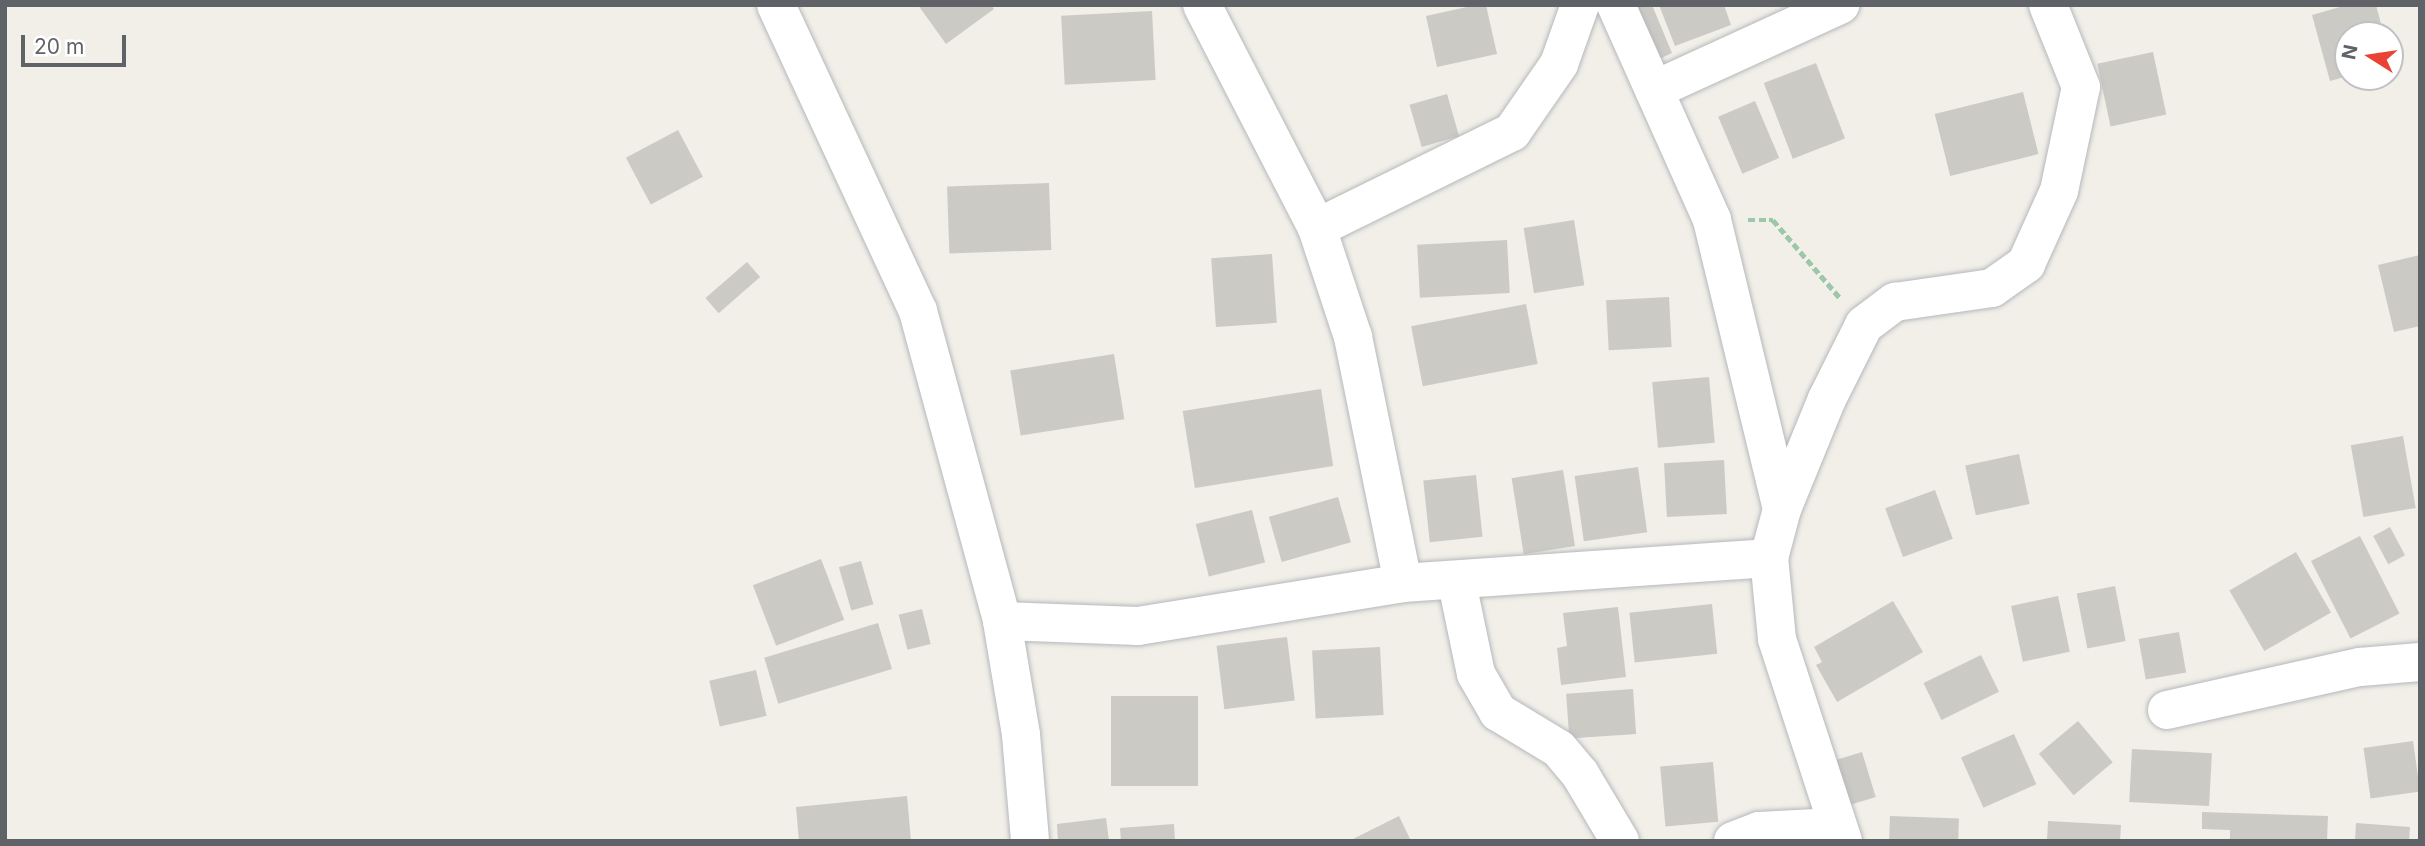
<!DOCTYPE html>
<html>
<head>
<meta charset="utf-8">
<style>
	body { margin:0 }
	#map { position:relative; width:2425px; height:846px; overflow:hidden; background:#f1efe8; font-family:Inter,sans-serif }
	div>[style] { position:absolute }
	.building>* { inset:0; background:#cccac5; transform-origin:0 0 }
	.path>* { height:4.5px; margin-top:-2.25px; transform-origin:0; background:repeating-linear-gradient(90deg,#9cc7a9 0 7px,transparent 0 10.5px) }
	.roads { filter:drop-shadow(0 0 2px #b5b8bc) drop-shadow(0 0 2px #b5b8bc) }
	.minor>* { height:38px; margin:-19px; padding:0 19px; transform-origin:19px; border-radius:19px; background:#fff }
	span { translate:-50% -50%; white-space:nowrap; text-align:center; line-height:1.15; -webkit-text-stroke:7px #fff; paint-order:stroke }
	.frame { position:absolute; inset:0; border:7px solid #5f6368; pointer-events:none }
	.north { position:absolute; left:2334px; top:21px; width:70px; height:70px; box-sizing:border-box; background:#fff; border:2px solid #bfc1c3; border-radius:50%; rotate:282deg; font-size:19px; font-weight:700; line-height:28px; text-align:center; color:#5f6368 }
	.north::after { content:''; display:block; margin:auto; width:24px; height:32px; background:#ea4335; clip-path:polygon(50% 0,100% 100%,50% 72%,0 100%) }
	.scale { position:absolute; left:21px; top:35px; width:105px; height:32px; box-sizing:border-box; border:4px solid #5f6368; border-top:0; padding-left:9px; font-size:21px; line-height:24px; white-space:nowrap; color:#5f6368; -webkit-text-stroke:5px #fff; paint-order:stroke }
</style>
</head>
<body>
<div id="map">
	<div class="building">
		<div style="clip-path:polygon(918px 5px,991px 5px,994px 9px,946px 44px)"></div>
		<div style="clip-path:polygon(1476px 5px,1486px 5px,1497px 54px,1437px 67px,1426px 16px)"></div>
		<div style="clip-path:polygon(1632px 5px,1652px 5px,1672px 53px,1655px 61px)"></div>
		<div style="clip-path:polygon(1659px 5px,1724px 5px,1731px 25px,1675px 46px)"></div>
		<div style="clip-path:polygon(2347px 5px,2376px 5px,2384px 35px,2348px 35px,2348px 76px,2330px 81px,2312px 15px)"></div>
		<div style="left:1152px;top:11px;width:69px;height:91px;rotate:87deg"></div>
		<div style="left:2153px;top:52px;width:64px;height:57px;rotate:78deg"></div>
		<div style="left:1816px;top:63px;width:81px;height:56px;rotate:69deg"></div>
		<div style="left:2023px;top:92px;width:64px;height:91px;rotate:76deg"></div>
		<div style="left:1447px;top:94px;width:44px;height:39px;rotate:74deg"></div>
		<div style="left:1755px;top:101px;width:62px;height:40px;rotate:67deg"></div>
		<div style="left:678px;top:130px;width:53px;height:59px;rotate:62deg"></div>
		<div style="left:1049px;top:183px;width:67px;height:102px;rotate:88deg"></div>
		<div style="left:1574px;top:220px;width:66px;height:51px;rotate:81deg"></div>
		<div style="left:1507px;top:240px;width:53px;height:90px;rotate:87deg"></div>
		<div style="left:1272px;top:254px;width:69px;height:61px;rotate:86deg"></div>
		<div style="clip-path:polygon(2420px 255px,2420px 326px,2394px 332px,2378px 265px)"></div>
		<div style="left:747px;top:262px;width:20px;height:55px;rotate:49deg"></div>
		<div style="left:1669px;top:297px;width:50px;height:63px;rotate:87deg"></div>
		<div style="left:1526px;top:304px;width:61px;height:117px;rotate:79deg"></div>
		<div style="left:1114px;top:354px;width:66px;height:105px;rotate:81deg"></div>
		<div style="left:1709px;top:377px;width:66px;height:57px;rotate:85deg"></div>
		<div style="left:1321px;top:389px;width:78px;height:140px;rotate:81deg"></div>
		<div style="left:2403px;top:436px;width:73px;height:53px;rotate:80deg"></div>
		<div style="left:2019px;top:454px;width:51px;height:55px;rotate:78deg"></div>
		<div style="left:1724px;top:460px;width:54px;height:60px;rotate:87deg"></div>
		<div style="left:1638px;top:467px;width:66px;height:64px;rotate:82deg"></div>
		<div style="left:1563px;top:470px;width:77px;height:52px;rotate:81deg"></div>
		<div style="left:1476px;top:475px;width:62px;height:53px;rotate:84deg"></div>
		<div style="left:1935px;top:490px;width:52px;height:53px;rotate:70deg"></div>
		<div style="left:1338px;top:497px;width:47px;height:72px;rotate:74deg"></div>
		<div style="left:1252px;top:510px;width:54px;height:58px;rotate:76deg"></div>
		<div style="left:2390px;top:527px;width:32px;height:19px;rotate:62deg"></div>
		<div style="left:2360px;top:536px;width:87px;height:55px;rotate:63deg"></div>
		<div style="left:2296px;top:552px;width:70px;height:77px;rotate:60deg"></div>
		<div style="left:821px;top:559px;width:65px;height:73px;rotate:69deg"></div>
		<div style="left:861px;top:561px;width:45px;height:23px;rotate:74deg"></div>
		<div style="left:2115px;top:586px;width:56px;height:39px;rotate:79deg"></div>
		<div style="left:2058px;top:596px;width:57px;height:48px;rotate:78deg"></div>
		<div style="clip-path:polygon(1893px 601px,1923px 652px,1837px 702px,1816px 665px,1822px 662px,1814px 647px)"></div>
		<div style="left:1712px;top:604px;width:50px;height:83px;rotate:84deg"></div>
		<div style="clip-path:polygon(1618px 607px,1626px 677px,1561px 685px,1557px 648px,1567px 646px,1563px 613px)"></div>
		<div style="left:922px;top:609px;width:36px;height:24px;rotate:76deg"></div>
		<div style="left:878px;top:623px;width:48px;height:119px;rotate:73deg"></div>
		<div style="left:2179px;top:632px;width:41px;height:41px;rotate:80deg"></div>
		<div style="left:1287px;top:637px;width:64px;height:71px;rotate:83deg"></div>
		<div style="left:1380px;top:647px;width:68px;height:68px;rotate:87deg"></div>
		<div style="left:1981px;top:655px;width:41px;height:64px;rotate:64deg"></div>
		<div style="left:756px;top:670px;width:47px;height:48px;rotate:77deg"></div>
		<div style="left:1633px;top:689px;width:45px;height:67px;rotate:86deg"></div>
		<div style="left:1111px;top:696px;width:87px;height:90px"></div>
		<div style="left:2078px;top:721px;width:54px;height:51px;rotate:50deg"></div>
		<div style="left:2014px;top:734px;width:55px;height:58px;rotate:66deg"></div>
		<div style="left:2413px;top:741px;width:51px;height:50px;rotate:82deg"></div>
		<div style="left:2132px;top:749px;width:80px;height:53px;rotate:3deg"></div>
		<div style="left:1862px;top:752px;width:47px;height:41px;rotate:73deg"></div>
		<div style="left:1713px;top:762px;width:60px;height:53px;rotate:85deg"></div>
		<div style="clip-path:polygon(907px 796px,911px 841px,799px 841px,796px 807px)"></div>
		<div style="clip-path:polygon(2202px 812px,2328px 816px,2327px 841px,2230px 841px,2230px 830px,2202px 829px)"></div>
		<div style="clip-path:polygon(1399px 816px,1411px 841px,1354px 841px,1353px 839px)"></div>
		<div style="left:1890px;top:816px;width:69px;height:25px;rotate:2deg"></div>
		<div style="clip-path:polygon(1106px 818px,1109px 841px,1058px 841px,1057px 824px)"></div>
		<div style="clip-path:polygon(2048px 821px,2121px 825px,2120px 841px,2047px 841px)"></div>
		<div style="clip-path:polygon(2356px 823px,2410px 827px,2409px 841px,2355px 841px)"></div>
		<div style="clip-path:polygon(1174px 824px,1175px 841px,1121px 841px,1120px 828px)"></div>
	</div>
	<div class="path">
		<div style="left:1748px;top:220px;width:25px"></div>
		<div style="left:1773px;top:220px;width:103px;rotate:49.3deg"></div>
	</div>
	<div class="roads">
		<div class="minor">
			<div style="left:776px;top:5px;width:337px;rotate:65.1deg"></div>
			<div style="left:918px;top:311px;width:321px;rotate:74.8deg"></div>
			<div style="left:1002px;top:621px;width:116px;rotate:80.5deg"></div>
			<div style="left:1021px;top:735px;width:106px;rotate:85.1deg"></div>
			<div style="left:1202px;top:5px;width:251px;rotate:62.7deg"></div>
			<div style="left:1317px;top:228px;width:115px;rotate:71.7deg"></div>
			<div style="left:1353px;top:337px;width:251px;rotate:78.5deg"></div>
			<div style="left:1403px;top:583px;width:367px;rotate:-3.9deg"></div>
			<div style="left:1616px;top:5px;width:235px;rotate:65.9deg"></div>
			<div style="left:1712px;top:220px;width:297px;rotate:76.4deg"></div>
			<div style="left:1654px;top:90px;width:205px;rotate:-24.6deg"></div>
			<div style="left:1317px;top:228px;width:217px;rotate:-26.2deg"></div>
			<div style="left:1512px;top:132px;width:83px;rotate:-55.3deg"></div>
			<div style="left:1559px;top:64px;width:63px;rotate:-70.4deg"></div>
			<div style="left:1457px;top:583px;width:93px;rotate:78.2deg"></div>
			<div style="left:1476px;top:674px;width:44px;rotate:59.9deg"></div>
			<div style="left:1498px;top:712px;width:71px;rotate:31.2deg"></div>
			<div style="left:1559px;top:749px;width:33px;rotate:50deg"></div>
			<div style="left:1580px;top:774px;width:78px;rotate:59.2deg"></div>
			<div style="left:1002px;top:621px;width:136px;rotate:2.1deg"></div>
			<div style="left:1138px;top:626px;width:268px;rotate:-9.2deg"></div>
			<div style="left:2167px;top:710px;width:198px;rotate:-12.6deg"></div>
			<div style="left:2360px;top:667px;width:60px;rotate:-4.8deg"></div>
			<div style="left:1733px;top:841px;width:28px;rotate:-21deg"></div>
			<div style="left:1759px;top:831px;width:76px;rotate:-3deg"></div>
			<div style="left:1843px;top:841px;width:213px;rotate:-108.1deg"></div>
			<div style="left:1777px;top:639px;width:81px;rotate:-95.6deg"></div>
			<div style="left:1769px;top:558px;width:51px;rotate:-75.1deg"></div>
			<div style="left:1782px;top:509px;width:119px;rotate:-67.8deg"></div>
			<div style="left:1827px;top:399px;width:83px;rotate:-63.4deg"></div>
			<div style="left:1864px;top:325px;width:39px;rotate:-37deg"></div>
			<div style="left:1895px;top:302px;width:98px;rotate:-8.2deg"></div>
			<div style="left:1992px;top:288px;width:42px;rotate:-35.2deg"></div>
			<div style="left:2026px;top:264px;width:80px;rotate:-65.7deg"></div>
			<div style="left:2059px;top:191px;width:106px;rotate:-78.1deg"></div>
			<div style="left:2081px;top:87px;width:88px;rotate:-111.9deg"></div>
		</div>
	</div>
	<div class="frame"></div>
	<div class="north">N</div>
	<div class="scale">20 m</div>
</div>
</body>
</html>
